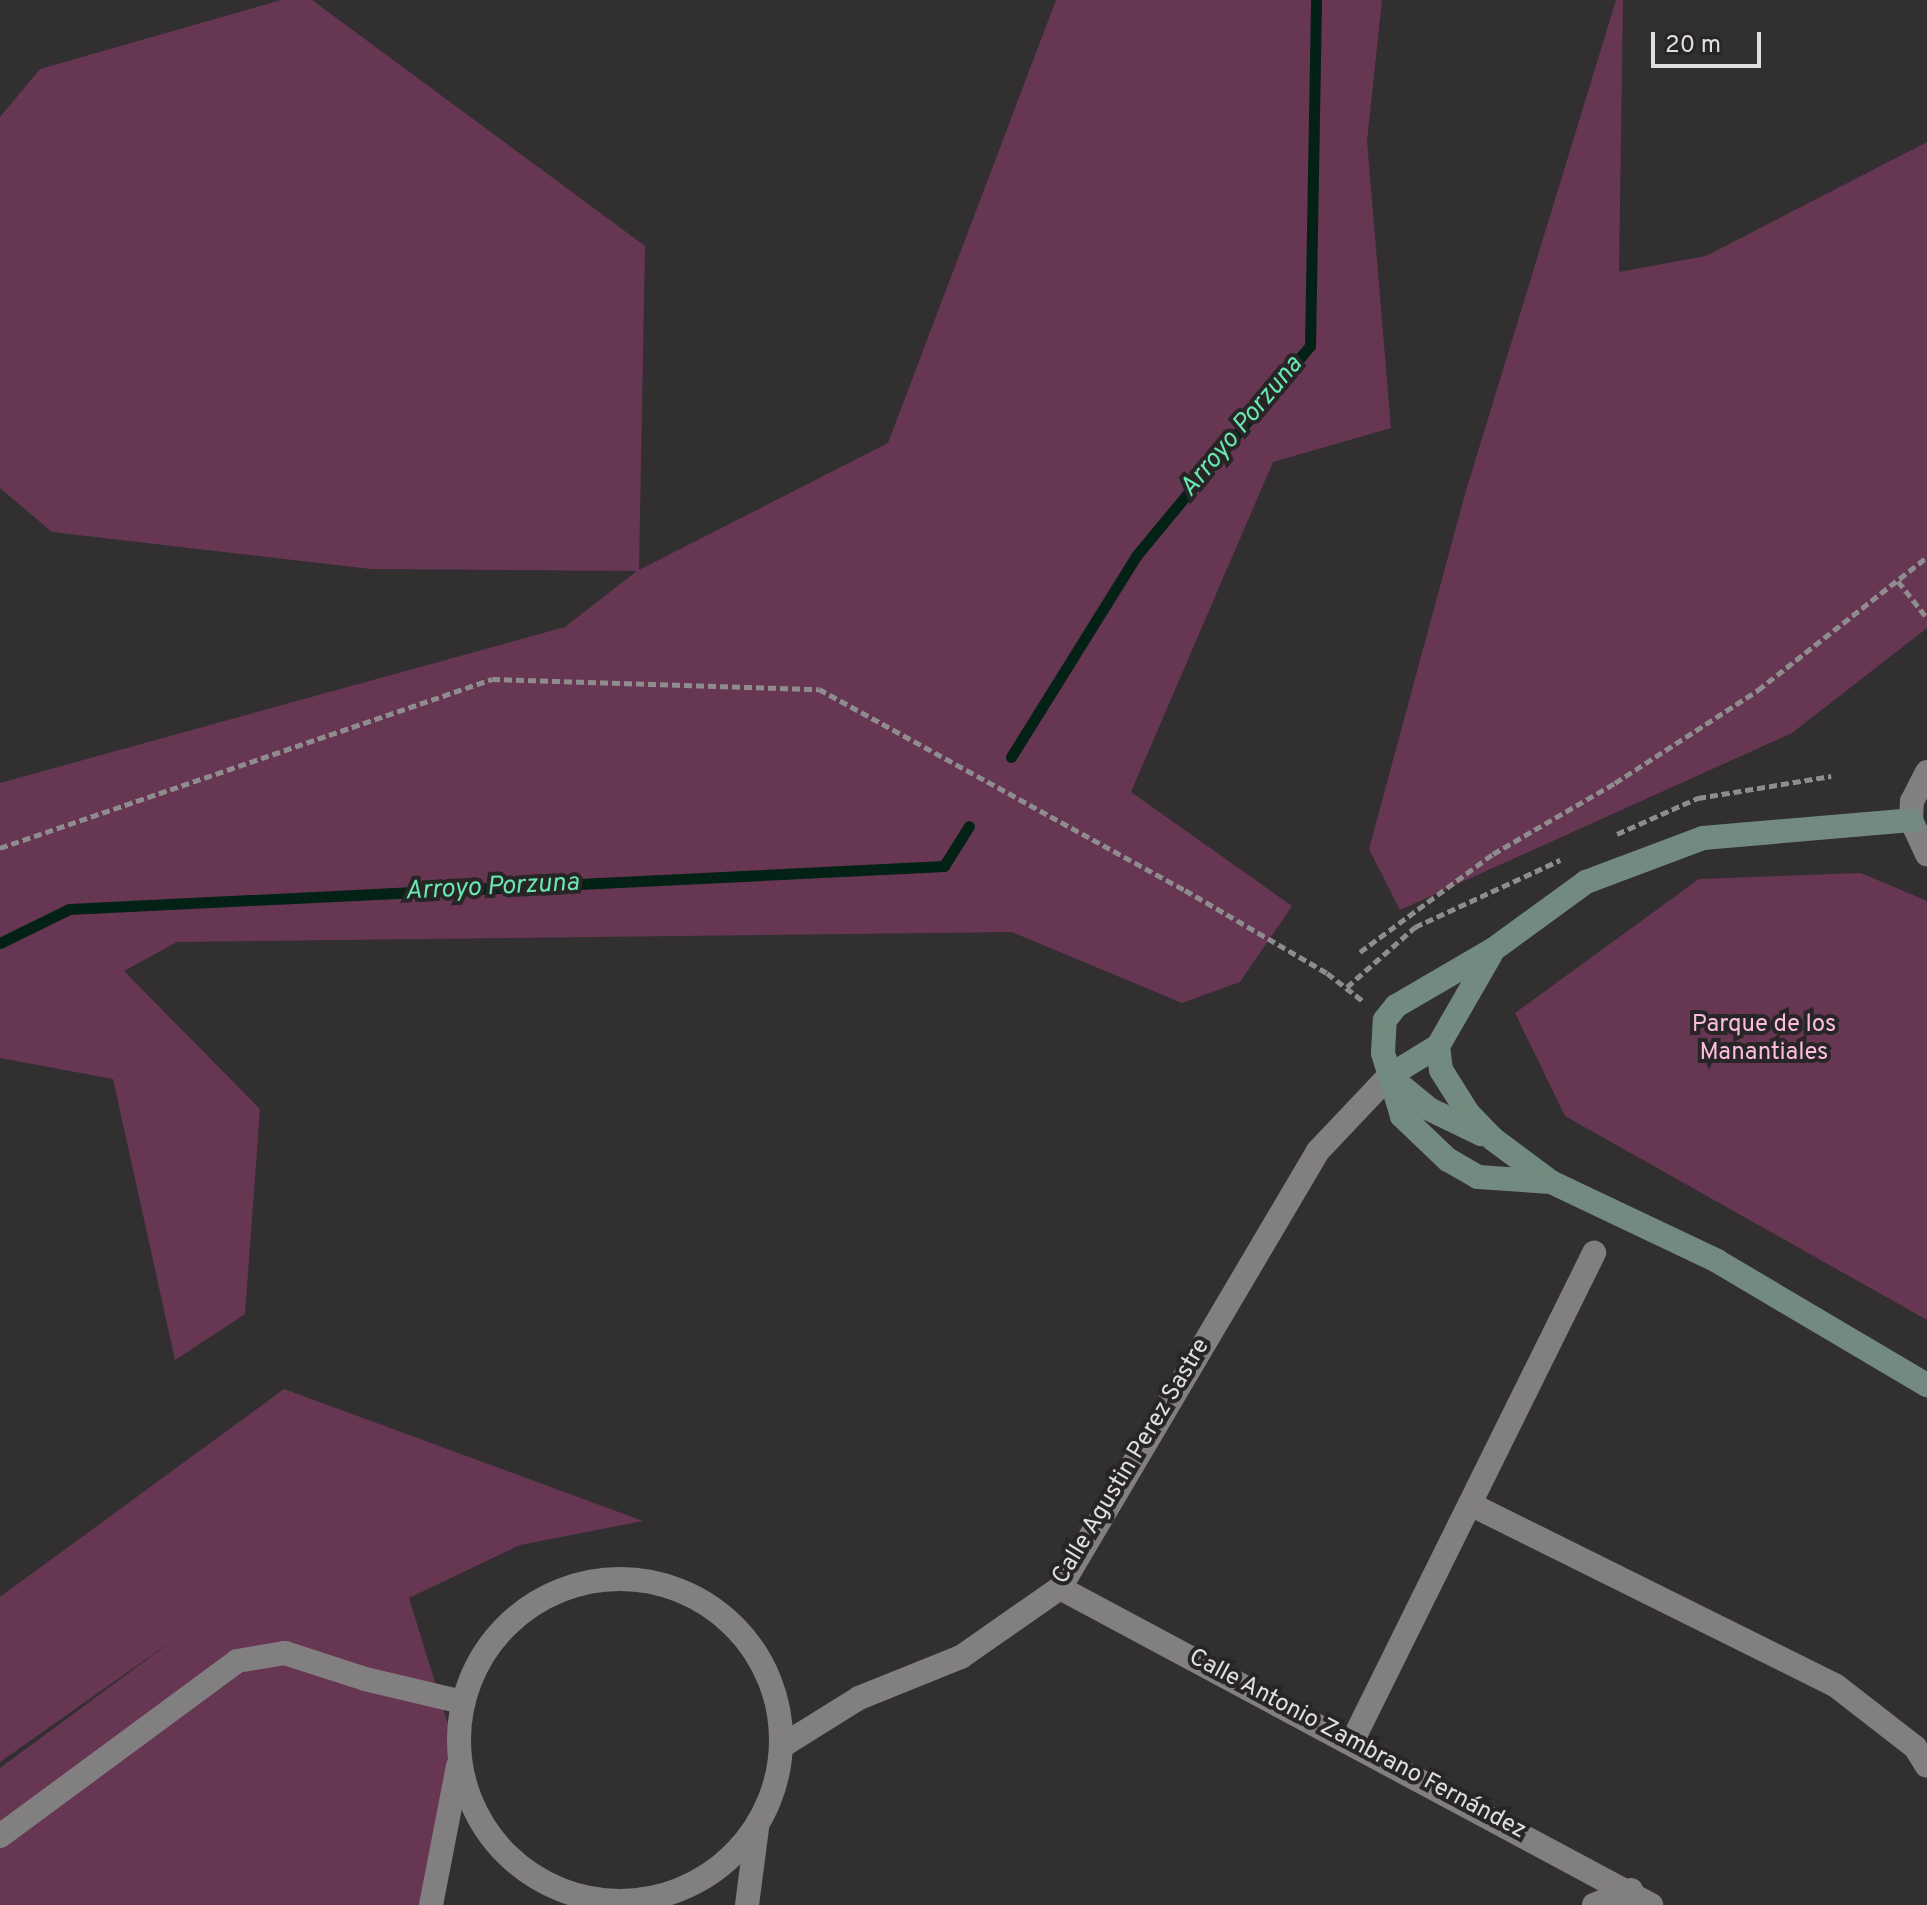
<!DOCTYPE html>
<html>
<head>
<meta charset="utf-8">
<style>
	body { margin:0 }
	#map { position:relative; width:1927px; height:1905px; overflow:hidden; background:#322f30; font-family:Overpass,sans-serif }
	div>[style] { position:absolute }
	.green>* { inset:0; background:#673652 }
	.stream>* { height:11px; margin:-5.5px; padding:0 5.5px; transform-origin:5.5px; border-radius:5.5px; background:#032114 }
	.path>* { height:5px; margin-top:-2.5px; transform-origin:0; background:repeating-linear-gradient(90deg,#8e8c8d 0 8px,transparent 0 12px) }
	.street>* { height:24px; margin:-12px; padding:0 12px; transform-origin:12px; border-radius:12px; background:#827f80 }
	.street>.ring { margin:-12px; padding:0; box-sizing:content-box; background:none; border:24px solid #827f80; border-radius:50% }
	.secondary>* { height:24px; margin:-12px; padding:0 12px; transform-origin:12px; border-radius:12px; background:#728a7f }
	span { translate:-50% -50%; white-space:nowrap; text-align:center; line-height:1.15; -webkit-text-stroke:8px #282526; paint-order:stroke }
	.park-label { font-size:24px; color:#fbbcdd }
	.street-label { font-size:24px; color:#e0dedf }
	.water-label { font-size:26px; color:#68e7b0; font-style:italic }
	.scale { position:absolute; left:1651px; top:32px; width:110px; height:36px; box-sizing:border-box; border:4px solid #e0dedf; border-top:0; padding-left:10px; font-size:24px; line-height:28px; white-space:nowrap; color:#e0dedf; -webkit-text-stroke:6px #282526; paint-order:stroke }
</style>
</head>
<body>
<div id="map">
	<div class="green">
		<div style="clip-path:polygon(281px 0,312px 0,645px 246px,639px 570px,888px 443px,1056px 0,1382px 0,1367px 141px,1391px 428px,1273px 462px,1131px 792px,1292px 906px,1240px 982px,1182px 1003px,1012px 932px,177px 942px,124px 971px,260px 1109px,245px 1314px,175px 1360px,113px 1079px,0 1058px,0 783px,565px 627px,637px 571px,371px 569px,52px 532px,0 488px,0 117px,40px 69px)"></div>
		<div style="clip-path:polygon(1616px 0,1623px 0,1619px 272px,1706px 256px,1927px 142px,1927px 628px,1792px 733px,1400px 910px,1369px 849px,1465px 494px)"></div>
		<div style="clip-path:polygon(1861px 873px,1927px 901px,1927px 1320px,1565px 1116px,1515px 1013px,1699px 879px)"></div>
		<div style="clip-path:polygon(284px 1389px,643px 1521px,520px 1545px,409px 1598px,459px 1760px,440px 1905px,0 1905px,0 1768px,176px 1638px,0 1762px,0 1597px)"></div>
	</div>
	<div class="stream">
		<div style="left:1011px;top:757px;width:237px;rotate:-58.1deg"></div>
		<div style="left:1136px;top:556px;width:273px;rotate:-50.4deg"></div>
		<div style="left:1310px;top:346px;width:346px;rotate:-89deg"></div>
		<div style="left:0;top:943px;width:77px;rotate:-26.2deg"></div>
		<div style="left:69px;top:909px;width:876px;rotate:-2.81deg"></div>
		<div style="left:944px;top:866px;width:47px;rotate:-58deg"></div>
	</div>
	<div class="path">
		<div style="left:1898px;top:581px;width:47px;rotate:51.9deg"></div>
		<div style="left:1617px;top:834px;width:89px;rotate:-24deg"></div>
		<div style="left:1698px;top:798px;width:135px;rotate:-9.4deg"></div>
		<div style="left:0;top:848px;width:520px;rotate:-18.96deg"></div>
		<div style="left:492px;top:679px;width:327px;rotate:1.8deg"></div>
		<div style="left:819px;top:689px;width:418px;rotate:28.8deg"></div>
		<div style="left:1185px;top:890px;width:164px;rotate:30.3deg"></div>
		<div style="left:1327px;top:973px;width:46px;rotate:37.9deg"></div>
		<div style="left:1360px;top:952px;width:165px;rotate:-36.4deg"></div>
		<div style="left:1493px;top:854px;width:141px;rotate:-30.2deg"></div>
		<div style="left:1615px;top:783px;width:171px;rotate:-33deg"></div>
		<div style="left:1758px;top:690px;width:215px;rotate:-38.2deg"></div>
		<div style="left:1347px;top:987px;width:91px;rotate:-41.4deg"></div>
		<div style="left:1415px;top:927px;width:160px;rotate:-24.8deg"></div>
	</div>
	<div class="street">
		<div style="left:1927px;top:772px;width:33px;rotate:117deg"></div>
		<div style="left:1912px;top:801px;width:19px;rotate:93deg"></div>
		<div style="left:1911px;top:820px;width:38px;rotate:65deg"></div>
		<div style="left:1470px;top:1504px;width:407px;rotate:26.4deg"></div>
		<div style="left:1835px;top:1685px;width:101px;rotate:37.8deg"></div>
		<div style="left:1915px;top:1747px;width:22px;rotate:58deg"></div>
		<div class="ring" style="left:459px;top:1579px;width:298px;height:298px"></div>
		<div style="left:1060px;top:1588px;width:671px;rotate:28.21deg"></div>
		<div style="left:1352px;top:1742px;width:546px;rotate:-63.67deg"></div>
		<div style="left:782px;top:1746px;width:91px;rotate:-31.9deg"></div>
		<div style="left:859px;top:1698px;width:110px;rotate:-21.9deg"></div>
		<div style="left:961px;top:1657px;width:121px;rotate:-34.9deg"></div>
		<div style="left:1060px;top:1588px;width:507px;rotate:-59.44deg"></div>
		<div style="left:1318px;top:1151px;width:103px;rotate:-46.6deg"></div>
		<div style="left:0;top:1836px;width:295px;rotate:-36.4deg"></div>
		<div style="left:237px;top:1661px;width:49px;rotate:-9.5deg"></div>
		<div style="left:285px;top:1653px;width:84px;rotate:18deg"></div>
		<div style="left:365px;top:1679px;width:100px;rotate:13.3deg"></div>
		<div style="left:431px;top:1905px;width:142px;rotate:-79deg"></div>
		<div style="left:747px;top:1905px;width:78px;rotate:-82.6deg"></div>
		<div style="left:1594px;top:1905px;width:40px;rotate:-22deg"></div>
	</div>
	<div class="secondary">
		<div style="left:1491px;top:954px;width:106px;rotate:119.9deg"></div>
		<div style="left:1438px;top:1046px;width:24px;rotate:83deg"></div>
		<div style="left:1441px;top:1070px;width:51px;rotate:57.9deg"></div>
		<div style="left:1468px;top:1113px;width:36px;rotate:46deg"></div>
		<div style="left:1493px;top:1139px;width:72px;rotate:36.6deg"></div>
		<div style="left:1551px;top:1182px;width:184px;rotate:25.4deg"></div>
		<div style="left:1717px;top:1261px;width:244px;rotate:30.6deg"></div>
		<div style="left:1389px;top:1076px;width:52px;rotate:39.5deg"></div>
		<div style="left:1429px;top:1109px;width:58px;rotate:25.7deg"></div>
		<div style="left:1389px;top:1076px;width:57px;rotate:-31.5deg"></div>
		<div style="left:1551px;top:1182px;width:73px;rotate:-176.1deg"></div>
		<div style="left:1478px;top:1177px;width:34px;rotate:-150deg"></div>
		<div style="left:1448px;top:1160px;width:64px;rotate:-136.3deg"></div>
		<div style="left:1402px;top:1116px;width:66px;rotate:-106.8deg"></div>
		<div style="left:1383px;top:1053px;width:33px;rotate:-87deg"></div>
		<div style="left:1385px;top:1020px;width:18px;rotate:-52deg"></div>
		<div style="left:1396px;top:1006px;width:113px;rotate:-30.2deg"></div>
		<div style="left:1494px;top:949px;width:114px;rotate:-36.1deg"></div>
		<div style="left:1586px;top:882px;width:125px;rotate:-20.6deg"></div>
		<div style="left:1703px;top:838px;width:209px;rotate:-4.9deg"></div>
	</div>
	<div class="park-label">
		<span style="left:1764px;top:1040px">Parque de los<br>Manantiales</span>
	</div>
	<div class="street-label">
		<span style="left:1132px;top:1462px;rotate:-59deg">Calle Agustin Perez Sastre</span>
		<span style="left:1357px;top:1745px;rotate:28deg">Calle Antonio Zambrano Fernández</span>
	</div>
	<div class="water-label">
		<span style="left:1242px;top:427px;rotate:-50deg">Arroyo Porzuna</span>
		<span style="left:492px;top:888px;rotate:-3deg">Arroyo Porzuna</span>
	</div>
	<div class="scale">20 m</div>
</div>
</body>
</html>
